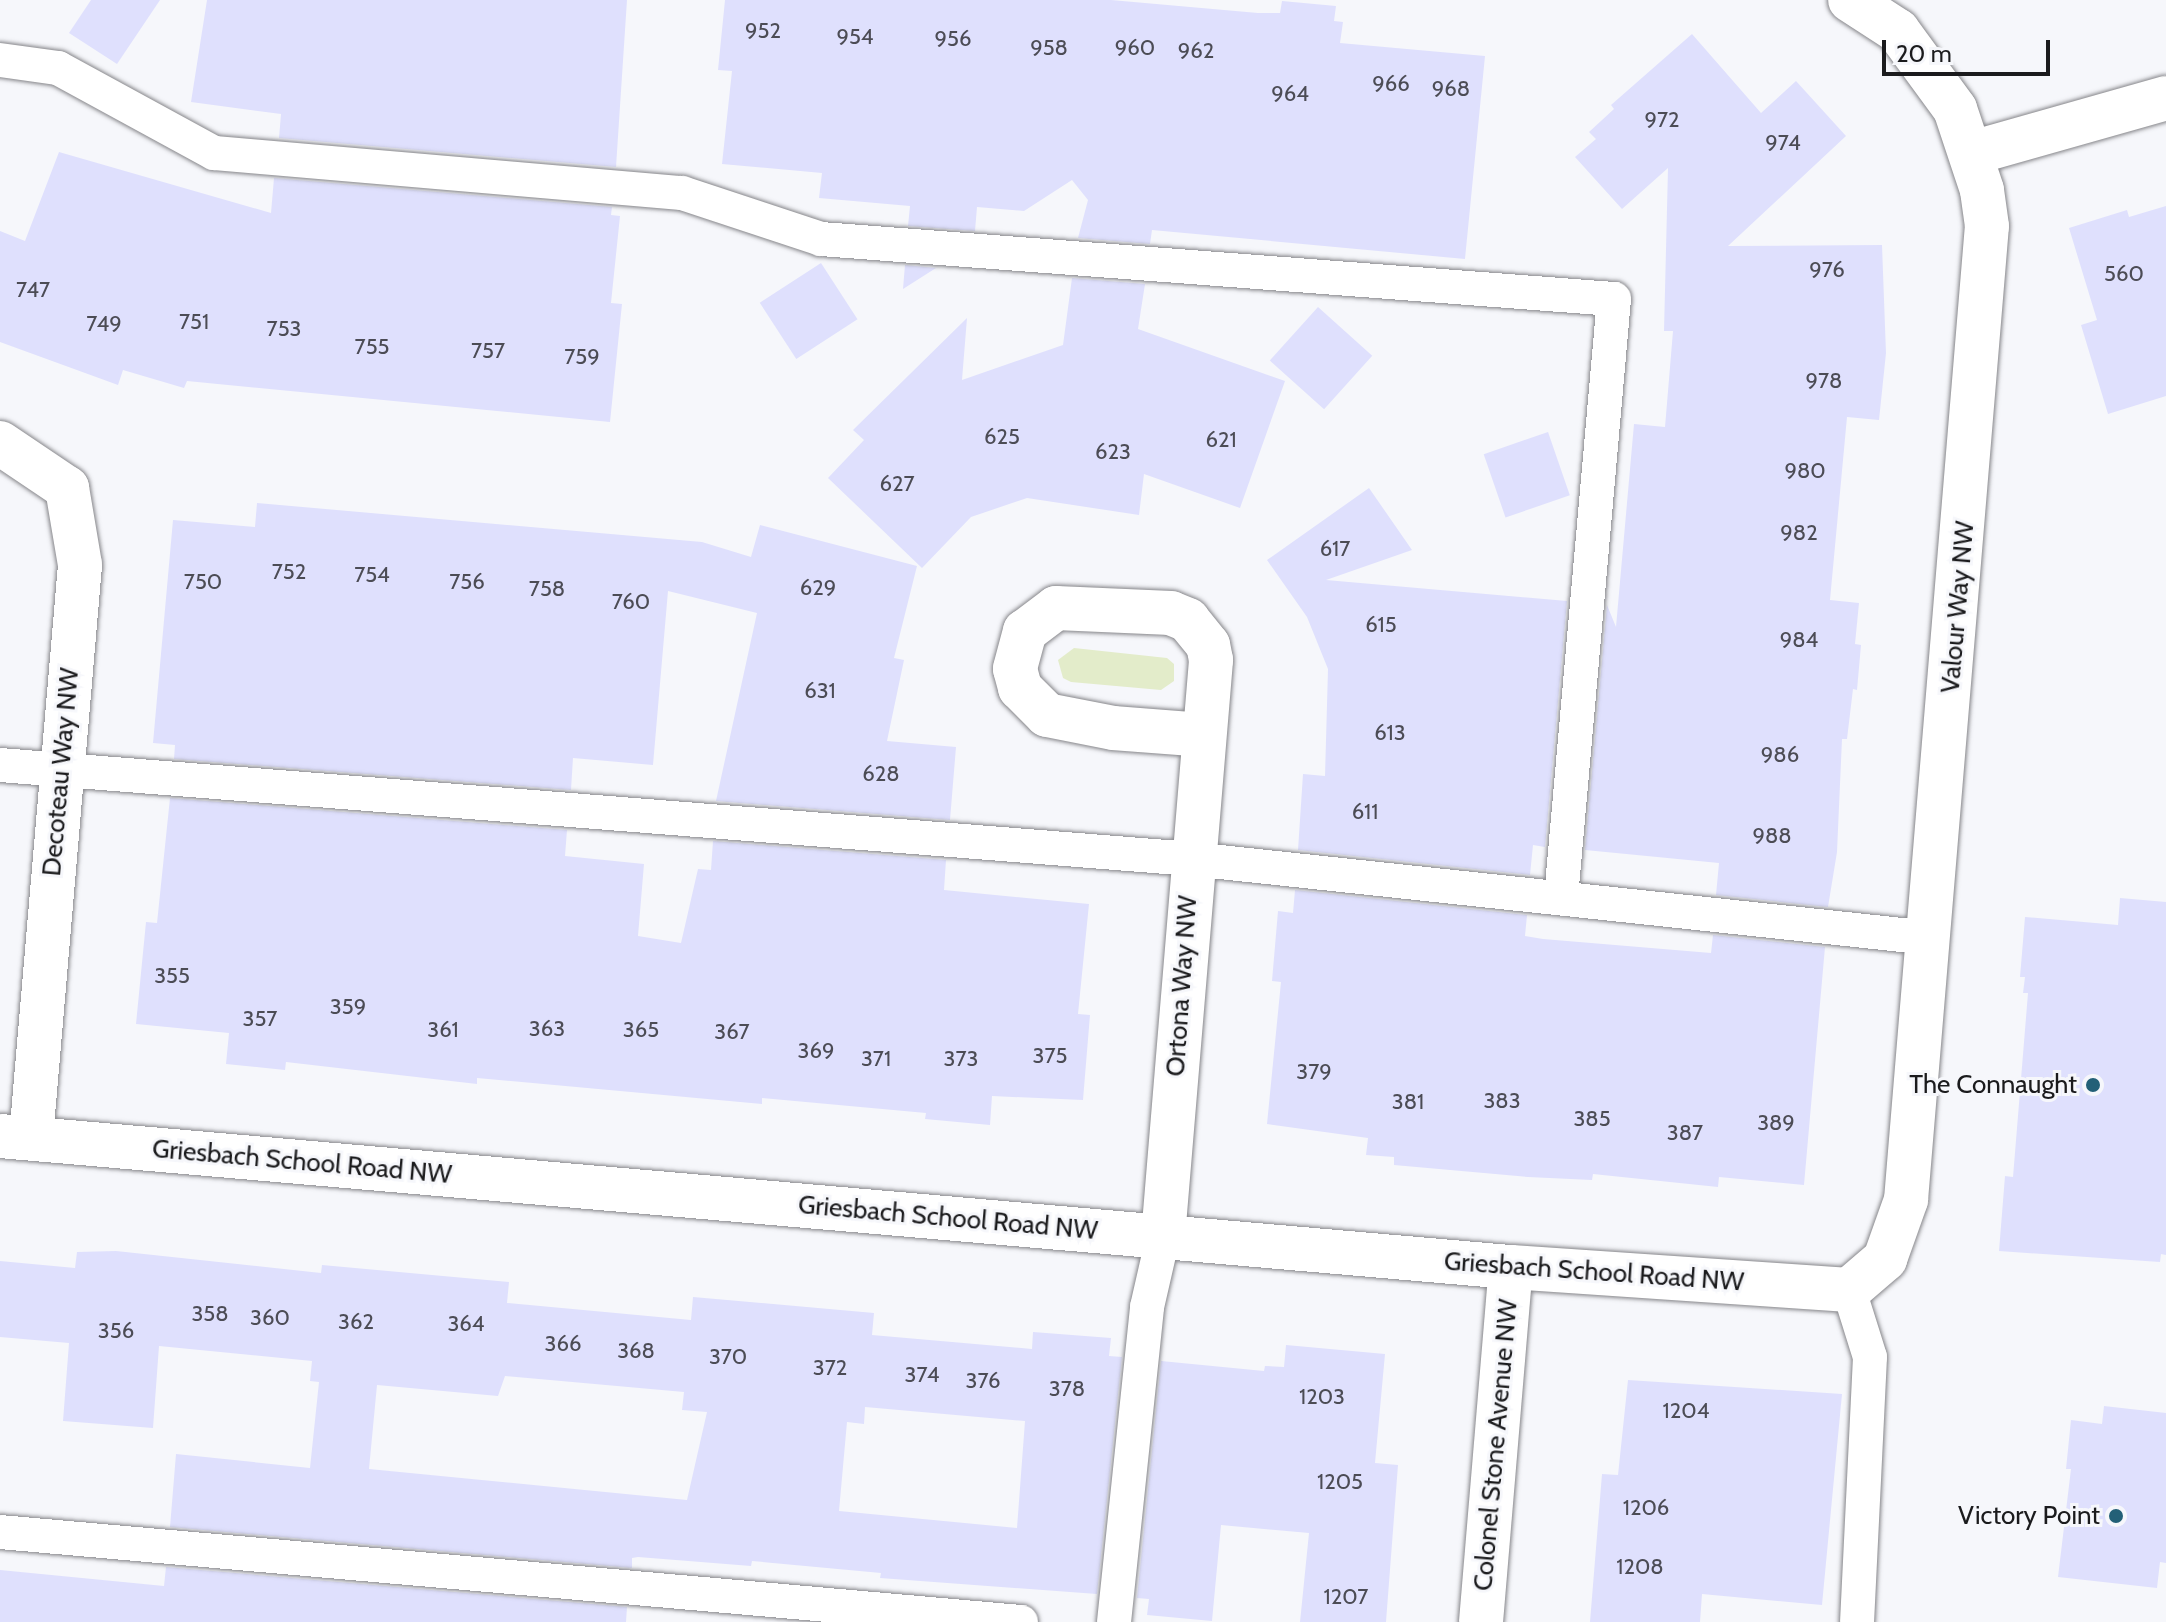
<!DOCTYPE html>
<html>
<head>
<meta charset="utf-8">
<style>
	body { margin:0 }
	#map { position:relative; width:2166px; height:1622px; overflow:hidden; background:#f6f7fb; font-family:Cabin,sans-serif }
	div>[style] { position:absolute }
	.green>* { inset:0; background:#e3ecca }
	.building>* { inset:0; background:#dfe0fd; transform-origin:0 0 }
	.roads { filter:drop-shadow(0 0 2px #86868a) drop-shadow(0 0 2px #86868a) }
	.service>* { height:34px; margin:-17px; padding:0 17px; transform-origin:17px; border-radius:17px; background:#fff }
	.minor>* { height:44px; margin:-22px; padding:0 22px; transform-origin:22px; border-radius:22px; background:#fff }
	.dots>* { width:22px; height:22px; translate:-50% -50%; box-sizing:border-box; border:4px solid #f6f7fb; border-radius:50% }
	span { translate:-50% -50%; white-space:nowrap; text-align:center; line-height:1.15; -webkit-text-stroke:6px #f6f7fb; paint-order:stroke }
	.number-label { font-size:22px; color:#4c4c55 }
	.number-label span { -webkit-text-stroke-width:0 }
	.street-label { font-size:26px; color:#1b1b1d }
	.poi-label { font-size:26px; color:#1b1b1d }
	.right { translate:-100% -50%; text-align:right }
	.scale { position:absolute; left:1882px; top:40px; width:168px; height:36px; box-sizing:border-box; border:4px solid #1b1b1d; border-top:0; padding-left:10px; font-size:24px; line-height:28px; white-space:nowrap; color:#1b1b1d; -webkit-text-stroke:6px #f6f7fb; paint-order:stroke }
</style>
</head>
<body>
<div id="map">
	<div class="green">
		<div style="clip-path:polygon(1074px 648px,1167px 658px,1174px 664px,1174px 681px,1161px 690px,1071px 682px,1063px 678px,1058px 660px)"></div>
	</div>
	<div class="building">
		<div style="clip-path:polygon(91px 0,160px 0,117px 64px,69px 33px)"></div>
		<div style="clip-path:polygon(207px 0,627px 0,616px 167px,279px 138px,281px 114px,191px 102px)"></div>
		<div style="clip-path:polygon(725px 0,1111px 0,1258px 13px,1280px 13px,1282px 1px,1336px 6px,1334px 21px,1343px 22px,1340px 43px,1485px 56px,1465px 259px,1152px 230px,1150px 244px,1078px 238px,1088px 200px,1072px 180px,1024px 211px,977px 207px,975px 231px,908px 226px,910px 206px,819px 198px,822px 173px,722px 164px,732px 71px,718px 70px)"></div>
		<div style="clip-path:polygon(1692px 34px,1761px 113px,1796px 81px,1846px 136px,1728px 246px,1882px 245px,1886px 353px,1879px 420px,1847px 417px,1830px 600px,1859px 603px,1855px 644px,1861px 645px,1857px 690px,1853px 689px,1847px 739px,1842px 739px,1837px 852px,1828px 907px,1716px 895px,1719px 863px,1585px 850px,1607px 605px,1616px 627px,1634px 424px,1665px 427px,1673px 331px,1664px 331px,1668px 168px,1622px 209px,1575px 157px,1596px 139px,1589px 132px,1614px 109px,1611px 105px)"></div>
		<div style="clip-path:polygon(59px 152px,271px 213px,274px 178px,612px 207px,611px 215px,620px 216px,611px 303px,622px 304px,610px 422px,187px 381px,184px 388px,123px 370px,118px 385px,0 342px,0 231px,25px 241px)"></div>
		<div style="clip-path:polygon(2166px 206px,2166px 396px,2108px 414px,2081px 325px,2097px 320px,2069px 228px,2127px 210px,2129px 217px)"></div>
		<div style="left:821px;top:263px;width:67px;height:73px;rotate:57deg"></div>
		<div style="clip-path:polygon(905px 265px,936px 268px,903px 289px)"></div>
		<div style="clip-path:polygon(1072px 278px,1145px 284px,1138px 329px,1285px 381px,1240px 508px,1144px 474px,1139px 515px,1027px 498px,971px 517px,922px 568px,828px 478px,864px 440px,853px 430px,967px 318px,962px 380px,1063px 345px)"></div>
		<div style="left:1318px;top:307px;width:73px;height:72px;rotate:42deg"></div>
		<div style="left:1548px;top:432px;width:67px;height:68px;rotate:71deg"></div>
		<div style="clip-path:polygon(1369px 488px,1412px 550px,1326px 580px,1567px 601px,1545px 847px,1533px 845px,1530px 875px,1298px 850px,1303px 774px,1325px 776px,1328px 669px,1307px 617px,1267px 560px)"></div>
		<div style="clip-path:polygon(257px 503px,702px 542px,751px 557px,760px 525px,917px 566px,894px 658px,904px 660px,887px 741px,956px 747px,950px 820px,716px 801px,757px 613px,668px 591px,653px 765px,573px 758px,571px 790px,174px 759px,175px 745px,153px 743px,173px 520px,255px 527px)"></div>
		<div style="clip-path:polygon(170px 798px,567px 830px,565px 856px,644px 864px,638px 936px,681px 943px,698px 869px,711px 870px,713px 841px,946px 860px,944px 890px,1089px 904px,1078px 1014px,1090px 1015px,1083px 1100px,992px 1096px,990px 1125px,925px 1119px,926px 1113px,762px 1098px,762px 1104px,477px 1078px,477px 1084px,286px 1062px,285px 1070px,226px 1064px,229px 1033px,136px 1024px,146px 922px,157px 923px)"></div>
		<div style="clip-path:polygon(1295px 890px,1527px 915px,1525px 936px,1543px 939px,1711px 953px,1713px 935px,1825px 947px,1804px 1185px,1719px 1177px,1718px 1187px,1593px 1174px,1592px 1180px,1528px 1177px,1394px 1165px,1394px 1157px,1366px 1155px,1368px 1138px,1267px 1124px,1281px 982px,1272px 981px,1278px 911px,1293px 913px)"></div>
		<div style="clip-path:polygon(2120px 898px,2166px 902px,2166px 1255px,2161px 1254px,2160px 1262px,1999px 1251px,2005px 1176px,2013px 1177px,2028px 993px,2023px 993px,2025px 977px,2020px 977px,2025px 917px,2118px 925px)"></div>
		<div style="clip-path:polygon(evenodd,116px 1251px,321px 1273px,322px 1265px,509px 1282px,507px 1303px,691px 1320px,693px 1297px,874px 1313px,872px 1335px,1032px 1349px,1033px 1332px,1111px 1338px,1109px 1356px,1122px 1357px,1097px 1594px,880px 1578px,881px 1573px,752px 1561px,751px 1566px,638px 1557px,632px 1558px,632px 1568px,170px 1527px,176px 1454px,310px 1468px,319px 1382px,310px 1381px,312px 1361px,159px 1346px,153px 1428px,63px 1421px,69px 1343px,0 1337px,0 1261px,75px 1268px,77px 1252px,116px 1251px,505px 1376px,684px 1392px,682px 1410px,707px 1412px,687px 1500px,369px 1469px,377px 1385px,498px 1396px,505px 1376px,116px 1251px,865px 1407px,1025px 1421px,1017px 1528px,839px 1511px,847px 1422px,864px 1424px,865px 1407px)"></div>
		<div style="clip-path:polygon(1286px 1345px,1385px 1354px,1375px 1463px,1398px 1465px,1386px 1622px,1300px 1622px,1309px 1533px,1221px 1525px,1212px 1621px,1147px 1615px,1149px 1599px,1137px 1598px,1161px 1361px,1264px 1371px,1265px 1366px,1284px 1367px)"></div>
		<div style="clip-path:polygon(1628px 1380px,1842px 1394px,1822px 1605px,1702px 1594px,1700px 1622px,1590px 1622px,1602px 1474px,1618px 1475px)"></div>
		<div style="clip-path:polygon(2104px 1406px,2166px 1413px,2166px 1563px,2160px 1562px,2157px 1588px,2058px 1577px,2071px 1469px,2066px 1469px,2071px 1420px,2102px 1424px)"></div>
		<div style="clip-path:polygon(166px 1567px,627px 1607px,626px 1622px,0 1622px,0 1570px,164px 1586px)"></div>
	</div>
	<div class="roads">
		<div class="service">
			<div style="left:0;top:60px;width:59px;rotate:7.9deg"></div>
			<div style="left:58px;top:68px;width:178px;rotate:28.6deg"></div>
			<div style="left:214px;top:153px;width:470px;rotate:4.9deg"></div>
			<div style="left:682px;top:193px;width:146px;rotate:18.3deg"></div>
			<div style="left:821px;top:239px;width:795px;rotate:4.33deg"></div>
			<div style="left:1614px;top:299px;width:600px;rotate:95.06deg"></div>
			<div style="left:0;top:765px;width:1196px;rotate:4.51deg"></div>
			<div style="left:1192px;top:859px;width:742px;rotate:6.11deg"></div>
			<div style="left:1849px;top:1290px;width:70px;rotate:72.6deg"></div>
			<div style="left:1870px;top:1357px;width:265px;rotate:92.8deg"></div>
			<div style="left:0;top:1532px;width:1025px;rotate:5.04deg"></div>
			<div style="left:1114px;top:1622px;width:317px;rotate:-84deg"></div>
			<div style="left:1147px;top:1307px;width:72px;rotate:-77.1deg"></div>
		</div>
		<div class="minor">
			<div style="left:1972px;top:153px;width:202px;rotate:-15.8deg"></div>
			<div style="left:0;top:443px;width:81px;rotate:33.9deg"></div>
			<div style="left:67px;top:488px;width:78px;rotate:80.4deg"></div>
			<div style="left:80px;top:565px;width:575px;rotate:94.89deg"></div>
			<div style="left:0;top:1136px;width:1517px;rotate:4.96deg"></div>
			<div style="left:1511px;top:1267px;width:339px;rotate:3.9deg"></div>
			<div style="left:1849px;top:1290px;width:48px;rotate:-40.7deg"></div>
			<div style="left:1885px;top:1259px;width:63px;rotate:-70.4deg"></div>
			<div style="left:1906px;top:1200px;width:977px;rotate:-85.25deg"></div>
			<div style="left:1987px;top:226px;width:36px;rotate:-98deg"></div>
			<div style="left:1982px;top:190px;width:85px;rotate:-108.4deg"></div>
			<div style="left:1955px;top:109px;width:97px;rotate:-126.2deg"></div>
			<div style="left:1898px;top:31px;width:57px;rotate:-147.1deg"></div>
			<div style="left:1163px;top:1237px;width:579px;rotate:-85.24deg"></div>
			<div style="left:1211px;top:660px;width:15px;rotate:-101deg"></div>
			<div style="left:1208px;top:645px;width:32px;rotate:-129deg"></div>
			<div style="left:1188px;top:620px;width:18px;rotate:-158deg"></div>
			<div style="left:1171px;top:613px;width:115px;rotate:-177.5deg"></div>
			<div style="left:1056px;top:608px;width:39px;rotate:143deg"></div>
			<div style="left:1025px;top:631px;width:39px;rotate:105deg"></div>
			<div style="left:1015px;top:669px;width:20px;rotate:75deg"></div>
			<div style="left:1020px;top:688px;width:38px;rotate:45deg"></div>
			<div style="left:1047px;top:715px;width:67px;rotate:11.1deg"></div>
			<div style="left:1113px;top:728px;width:90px;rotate:4.4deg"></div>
			<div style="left:1481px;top:1622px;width:356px;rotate:-85.2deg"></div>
		</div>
	</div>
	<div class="dots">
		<div style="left:2093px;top:1085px;background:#236077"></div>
		<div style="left:2116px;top:1516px;background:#236077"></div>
	</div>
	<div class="number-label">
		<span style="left:763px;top:31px">952</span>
		<span style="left:855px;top:37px">954</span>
		<span style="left:953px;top:39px">956</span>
		<span style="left:1049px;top:48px">958</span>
		<span style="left:1135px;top:48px">960</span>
		<span style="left:1196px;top:51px">962</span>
		<span style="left:1391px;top:84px">966</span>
		<span style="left:1451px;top:89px">968</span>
		<span style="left:1290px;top:94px">964</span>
		<span style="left:1662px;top:120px">972</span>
		<span style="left:1783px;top:143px">974</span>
		<span style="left:1827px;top:270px">976</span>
		<span style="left:2124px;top:274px">560</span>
		<span style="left:33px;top:290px">747</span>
		<span style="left:194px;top:322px">751</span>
		<span style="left:104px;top:324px">749</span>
		<span style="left:284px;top:329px">753</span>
		<span style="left:372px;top:347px">755</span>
		<span style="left:488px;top:351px">757</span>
		<span style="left:582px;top:357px">759</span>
		<span style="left:1824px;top:381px">978</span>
		<span style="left:1002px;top:437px">625</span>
		<span style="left:1221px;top:440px">621</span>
		<span style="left:1113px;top:452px">623</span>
		<span style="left:1805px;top:471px">980</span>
		<span style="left:897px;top:484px">627</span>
		<span style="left:1799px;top:533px">982</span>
		<span style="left:1335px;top:549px">617</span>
		<span style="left:289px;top:572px">752</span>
		<span style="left:372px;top:575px">754</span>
		<span style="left:203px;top:582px">750</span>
		<span style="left:467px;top:582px">756</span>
		<span style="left:818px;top:588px">629</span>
		<span style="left:547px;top:589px">758</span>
		<span style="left:631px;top:602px">760</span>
		<span style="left:1381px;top:625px">615</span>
		<span style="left:1799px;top:640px">984</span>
		<span style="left:820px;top:691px">631</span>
		<span style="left:1390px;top:733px">613</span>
		<span style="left:1780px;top:755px">986</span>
		<span style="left:881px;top:774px">628</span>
		<span style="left:1365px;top:812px">611</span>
		<span style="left:1772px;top:836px">988</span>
		<span style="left:172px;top:976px">355</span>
		<span style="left:348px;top:1007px">359</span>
		<span style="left:260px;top:1019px">357</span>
		<span style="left:547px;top:1029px">363</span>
		<span style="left:443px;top:1030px">361</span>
		<span style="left:641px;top:1030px">365</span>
		<span style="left:732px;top:1032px">367</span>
		<span style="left:816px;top:1051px">369</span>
		<span style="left:1050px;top:1056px">375</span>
		<span style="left:876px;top:1059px">371</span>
		<span style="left:961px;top:1059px">373</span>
		<span style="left:1314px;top:1072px">379</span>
		<span style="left:1502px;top:1101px">383</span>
		<span style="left:1408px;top:1102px">381</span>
		<span style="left:1592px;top:1119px">385</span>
		<span style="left:1776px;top:1123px">389</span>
		<span style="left:1685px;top:1133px">387</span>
		<span style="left:210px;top:1314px">358</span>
		<span style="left:270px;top:1318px">360</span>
		<span style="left:356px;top:1322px">362</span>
		<span style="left:466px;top:1324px">364</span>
		<span style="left:116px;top:1331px">356</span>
		<span style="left:563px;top:1344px">366</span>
		<span style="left:636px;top:1351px">368</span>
		<span style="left:728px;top:1357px">370</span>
		<span style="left:830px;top:1368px">372</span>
		<span style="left:922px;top:1375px">374</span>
		<span style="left:983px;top:1381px">376</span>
		<span style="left:1067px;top:1389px">378</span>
		<span style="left:1322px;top:1397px">1203</span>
		<span style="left:1686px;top:1411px">1204</span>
		<span style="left:1340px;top:1482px">1205</span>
		<span style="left:1646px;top:1508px">1206</span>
		<span style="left:1640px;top:1567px">1208</span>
		<span style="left:1346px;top:1597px">1207</span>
	</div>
	<div class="street-label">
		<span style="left:1958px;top:607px;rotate:-85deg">Valour Way NW</span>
		<span style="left:61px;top:772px;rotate:-85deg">Decoteau Way NW</span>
		<span style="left:1182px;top:986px;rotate:-86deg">Ortona Way NW</span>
		<span style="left:302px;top:1162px;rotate:5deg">Griesbach School Road NW</span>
		<span style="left:948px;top:1218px;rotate:5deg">Griesbach School Road NW</span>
		<span style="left:1594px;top:1272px;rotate:4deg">Griesbach School Road NW</span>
		<span style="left:1496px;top:1445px;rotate:-85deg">Colonel Stone Avenue NW</span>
	</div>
	<div class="poi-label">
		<span class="right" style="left:2077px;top:1085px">The Connaught</span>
		<span class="right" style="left:2100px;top:1516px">Victory Point</span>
	</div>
	<div class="scale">20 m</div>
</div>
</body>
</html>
